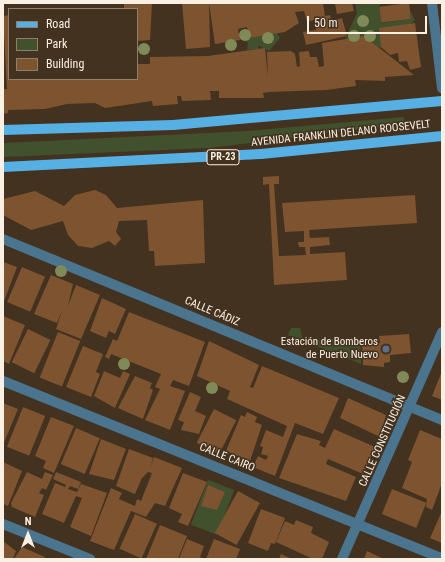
<!DOCTYPE html>
<html>
<head>
<meta charset="utf-8">
<style>
	body { margin:0 }
	#map { position:relative; width:445px; height:562px; overflow:hidden; background:#43321f; font-family:"Roboto Condensed",sans-serif }
	div>[style] { position:absolute }
	.green>* { inset:0; background:#41512d; transform-origin:0 0 }
	.building>* { inset:0; background:#7d5330; transform-origin:0 0 }
	.minor>* { height:10px; margin:-5px; padding:0 5px; transform-origin:5px; border-radius:5px; background:#4b748e }
	.primary>* { height:10px; margin:-5px; padding:0 5px; transform-origin:5px; border-radius:5px; background:#56b0e4 }
	.trees>* { width:12px; height:12px; margin:-6px; border-radius:50%; background:#7f8a58 }
	.dots>* { width:11px; height:11px; translate:-50% -50%; box-sizing:border-box; border:2px solid #43321f; border-radius:50% }
	span { translate:-50% -50%; white-space:nowrap; text-align:center; line-height:1.15; -webkit-text-stroke:3px #43321f; paint-order:stroke }
	.shield-label span { padding:1px 3px; background:#43321f; border:1px solid; border-radius:3px; -webkit-text-stroke-width:0 }
	.shield-label { font-size:10px; color:#fbf0e4; font-weight:700 }
	.street-label { font-size:11px; color:#fbf0e4 }
	.poi-label { font-size:11px; color:#fbf0e4 }
	.right { translate:-100% -50%; text-align:right }
	.frame { position:absolute; inset:0; border:4px solid #fbf0e4; pointer-events:none }
	.legend { position:absolute; left:8px; top:8px; width:130px; height:72px; box-sizing:border-box; background:#43321f; border:1px solid #8d7e6e; margin:0; padding:5px 7px; list-style:none; font-size:12px; color:#fbf0e4 }
	.legend li { display:flex; align-items:center; gap:8px; height:20px }
	.legend b { width:20px; border:1px solid #8d7e6e }
	.north { position:absolute; left:8px; top:514px; width:40px; height:40px; -webkit-text-stroke:3px #43321f; paint-order:stroke; rotate:0deg; font-size:11px; font-weight:700; line-height:16px; text-align:center; color:#fbf0e4 }
	.north::after { content:''; display:block; margin:auto; width:14px; height:18px; background:#fbf0e4; clip-path:polygon(50% 0,100% 100%,50% 72%,0 100%) }
	.scale { position:absolute; left:307px; top:16px; width:120px; height:18px; box-sizing:border-box; border:2px solid #fbf0e4; border-top:0; padding-left:5px; font-size:12px; line-height:14px; white-space:nowrap; color:#fbf0e4; -webkit-text-stroke:3px #43321f; paint-order:stroke }
</style>
</head>
<body>
<div id="map">
	<div class="green">
		<div style="clip-path:polygon(355px 3px,382px 3px,379px 6px,381px 23px,411px 19px,410px 10px,415px 20px,380px 48px,364px 36px,345px 39px,357px 13px)"></div>
		<div style="clip-path:polygon(244px 31px,249px 38px,277px 33px,280px 38px,269px 51px,258px 45px,259px 49px,247px 50px,248px 43px,241px 35px)"></div>
		<div style="clip-path:polygon(404px 117px,404px 124px,209px 148px,3px 157px,3px 143px,248px 131px)"></div>
		<div style="clip-path:polygon(291px 328px,300px 328px,303px 340px,360px 338px,361px 364px,288px 335px)"></div>
		<div style="left:208px;top:480px;width:28px;height:48px;rotate:21deg"></div>
	</div>
	<div class="building">
		<div style="clip-path:polygon(152px 3px,150px 40px,137px 41px,137px 9px,124px 9px,124px 4px)"></div>
		<div style="clip-path:polygon(182px 3px,209px 3px,210px 47px,186px 49px)"></div>
		<div style="clip-path:polygon(209px 3px,323px 3px,325px 16px,330px 15px,331px 21px,342px 18px,347px 36px,306px 45px,303px 32px,316px 30px,314px 20px,307px 22px,304px 11px,295px 12px,299px 23px,285px 32px,249px 38px,247px 27px,238px 29px,240px 40px,215px 44px)"></div>
		<div style="clip-path:polygon(328px 3px,352px 3px,354px 11px,337px 14px,335px 4px)"></div>
		<div style="left:409px;top:3px;width:16px;height:30px;rotate:83deg"></div>
		<div style="clip-path:polygon(9px 15px,9px 79px,137px 79px,137px 64px,150px 64px,150px 57px,208px 56px,265px 48px,268px 77px,267px 52px,291px 51px,295px 54px,297px 67px,300px 66px,299px 52px,309px 51px,310px 57px,317px 57px,319px 67px,324px 66px,322px 43px,364px 36px,414px 75px,385px 77px,385px 81px,355px 80px,356px 86px,326px 90px,269px 92px,263px 93px,264px 98px,219px 98px,219px 91px,210px 91px,211px 100px,182px 101px,181px 96px,177px 96px,178px 104px,153px 106px,152px 101px,105px 108px,95px 103px,67px 104px,45px 109px,8px 110px,8px 113px,3px 114px,3px 89px,7px 89px,3px 16px)"></div>
		<div style="clip-path:polygon(415px 23px,421px 67px,410px 70px,407px 61px,399px 62px,398px 53px,390px 55px,381px 47px,379px 28px)"></div>
		<div style="clip-path:polygon(279px 176px,279px 184px,274px 184px,279px 256px,306px 255px,305px 247px,299px 247px,298px 242px,304px 242px,304px 231px,285px 232px,282px 203px,415px 195px,417px 223px,309px 230px,310px 238px,329px 237px,330px 245px,310px 247px,310px 254px,345px 252px,347px 280px,274px 285px,269px 184px,263px 185px,263px 177px)"></div>
		<div style="clip-path:polygon(95px 190px,106px 195px,117px 208px,203px 200px,205px 263px,155px 266px,154px 251px,149px 251px,147px 220px,119px 221px,116px 232px,121px 239px,115px 246px,109px 241px,92px 248px,78px 246px,68px 235px,63px 221px,31px 230px,3px 215px,3px 199px,35px 191px,64px 206px,75px 195px)"></div>
		<div style="clip-path:polygon(3px 262px,17px 267px,3px 304px)"></div>
		<div style="left:22px;top:267px;width:25px;height:38px;rotate:23deg"></div>
		<div style="clip-path:polygon(51px 275px,73px 284px,68px 306px,76px 285px,100px 295px,81px 339px,56px 329px,62px 311px,57px 323px,34px 314px)"></div>
		<div style="clip-path:polygon(102px 298px,126px 309px,115px 334px,109px 331px,106px 338px,90px 331px)"></div>
		<div style="clip-path:polygon(129px 312px,205px 342px,189px 386px,173px 380px,170px 386px,185px 391px,170px 430px,145px 420px,160px 389px,155px 387px,161px 374px,111px 354px,109px 359px,105px 357px,113px 339px,117px 341px)"></div>
		<div style="clip-path:polygon(3px 316px,25px 325px,9px 364px,3px 361px)"></div>
		<div style="left:28px;top:329px;width:25px;height:37px;rotate:26deg"></div>
		<div style="left:58px;top:332px;width:24px;height:49px;rotate:22deg"></div>
		<div style="clip-path:polygon(409px 334px,411px 353px,390px 355px,390px 362px,384px 363px,384px 367px,363px 365px,362px 344px,380px 343px,379px 336px)"></div>
		<div style="clip-path:polygon(209px 341px,259px 365px,250px 387px,253px 388px,262px 366px,339px 398px,323px 434px,295px 423px,275px 476px,253px 467px,258px 456px,266px 460px,268px 456px,261px 454px,263px 447px,260px 446px,266px 430px,283px 437px,287px 426px,227px 399px,230px 391px,197px 376px)"></div>
		<div style="clip-path:polygon(83px 346px,103px 354px,96px 372px,100px 374px,91px 397px,66px 387px)"></div>
		<div style="clip-path:polygon(104px 371px,120px 378px,123px 371px,130px 374px,115px 408px,94px 396px)"></div>
		<div style="clip-path:polygon(442px 371px,442px 400px,432px 396px)"></div>
		<div style="clip-path:polygon(135px 376px,152px 383px,150px 388px,153px 390px,143px 419px,118px 408px)"></div>
		<div style="clip-path:polygon(190px 392px,201px 397px,195px 411px,206px 416px,199px 434px,181px 430px,184px 422px,178px 420px)"></div>
		<div style="clip-path:polygon(348px 398px,386px 415px,380px 437px,340px 418px)"></div>
		<div style="clip-path:polygon(3px 403px,18px 409px,3px 445px)"></div>
		<div style="left:23px;top:407px;width:24px;height:43px;rotate:22deg"></div>
		<div style="left:214px;top:409px;width:25px;height:38px;rotate:27deg"></div>
		<div style="clip-path:polygon(247px 412px,257px 417px,255px 422px,262px 425px,250px 461px,226px 451px,241px 415px,245px 417px)"></div>
		<div style="clip-path:polygon(51px 417px,74px 426px,54px 473px,43px 468px,46px 461px,35px 456px)"></div>
		<div style="left:76px;top:428px;width:26px;height:39px;rotate:23deg"></div>
		<div style="clip-path:polygon(334px 429px,375px 447px,363px 474px,328px 459px,326px 464px,356px 477px,346px 501px,279px 478px,297px 434px,321px 441px,319px 445px,325px 448px)"></div>
		<div style="clip-path:polygon(420px 430px,442px 439px,442px 483px,432px 510px,426px 507px,427px 499px,402px 488px,412px 462px,408px 460px)"></div>
		<div style="clip-path:polygon(101px 439px,126px 449px,114px 480px,89px 474px)"></div>
		<div style="clip-path:polygon(129px 449px,153px 458px,150px 468px,154px 457px,182px 468px,165px 506px,155px 503px,146px 517px,131px 511px,114px 550px,90px 541px,111px 488px,122px 493px,119px 499px,135px 506px,137px 499px,141px 501px,152px 473px,148px 472px,142px 478px,135px 494px,116px 486px)"></div>
		<div style="clip-path:polygon(3px 462px,22px 471px,8px 506px,3px 504px)"></div>
		<div style="clip-path:polygon(27px 472px,42px 479px,45px 472px,53px 475px,46px 490px,42px 488px,39px 493px,44px 495px,35px 517px,12px 507px,11px 503px)"></div>
		<div style="clip-path:polygon(56px 472px,81px 482px,78px 489px,70px 486px,68px 489px,77px 492px,81px 484px,107px 493px,91px 536px,70px 527px,82px 498px,76px 496px,64px 523px,42px 514px,55px 483px,65px 487px,66px 485px,53px 479px)"></div>
		<div style="clip-path:polygon(183px 473px,207px 482px,188px 526px,178px 522px,182px 514px,169px 508px)"></div>
		<div style="clip-path:polygon(208px 485px,225px 492px,217px 510px,201px 506px)"></div>
		<div style="left:392px;top:489px;width:37px;height:27px;rotate:22deg"></div>
		<div style="left:238px;top:491px;width:25px;height:48px;rotate:29deg"></div>
		<div style="clip-path:polygon(261px 509px,285px 518px,275px 544px,271px 543px,268px 551px,248px 543px)"></div>
		<div style="clip-path:polygon(442px 511px,442px 543px,430px 538px)"></div>
		<div style="left:135px;top:514px;width:24px;height:38px;rotate:24deg"></div>
		<div style="clip-path:polygon(296px 520px,313px 527px,311px 533px,329px 542px,322px 559px,313px 559px,276px 542px,285px 521px,294px 525px)"></div>
		<div style="clip-path:polygon(160px 525px,187px 536px,178px 559px,146px 559px)"></div>
		<div style="clip-path:polygon(187px 539px,204px 546px,200px 557px,204px 559px,179px 559px)"></div>
		<div style="clip-path:polygon(214px 539px,240px 549px,236px 559px,206px 559px)"></div>
		<div style="clip-path:polygon(3px 541px,16px 551px,13px 559px,3px 559px)"></div>
		<div style="clip-path:polygon(22px 547px,45px 557px,44px 559px,14px 559px)"></div>
		<div style="clip-path:polygon(367px 551px,384px 559px,364px 559px)"></div>
		<div style="clip-path:polygon(281px 554px,292px 559px,279px 559px)"></div>
	</div>
	<div class="minor">
		<div style="left:432px;top:3px;width:86px;rotate:83.3deg"></div>
		<div style="left:3px;top:239px;width:475px;rotate:22.4deg"></div>
		<div style="left:3px;top:381px;width:473px;rotate:22deg"></div>
		<div style="left:3px;top:524px;width:94px;rotate:21.9deg"></div>
		<div style="left:342px;top:559px;width:248px;rotate:-66.2deg"></div>
	</div>
	<div class="primary">
		<div style="left:3px;top:130px;width:170px;rotate:-1.7deg"></div>
		<div style="left:173px;top:125px;width:270px;rotate:-5.1deg"></div>
		<div style="left:3px;top:167px;width:258px;rotate:-2.9deg"></div>
		<div style="left:261px;top:154px;width:182px;rotate:-5.7deg"></div>
	</div>
	<div class="trees">
		<div style="left:363px;top:21px"></div>
		<div style="left:245px;top:35px"></div>
		<div style="left:354px;top:36px"></div>
		<div style="left:370px;top:36px"></div>
		<div style="left:268px;top:38px"></div>
		<div style="left:231px;top:45px"></div>
		<div style="left:144px;top:49px"></div>
		<div style="left:61px;top:271px"></div>
		<div style="left:124px;top:364px"></div>
		<div style="left:403px;top:377px"></div>
		<div style="left:212px;top:388px"></div>
	</div>
	<div class="dots">
		<div style="left:386px;top:349px;background:#5c6f8a"></div>
	</div>
	<div class="shield-label">
		<span style="left:223px;top:157px">PR-23</span>
	</div>
	<div class="street-label">
		<span style="left:341px;top:134px;rotate:-6deg">AVENIDA FRANKLIN DELANO ROOSEVELT</span>
		<span style="left:212px;top:312px;rotate:23deg">CALLE CÁDIZ</span>
		<span style="left:383px;top:441px;rotate:-66deg">CALLE CONSTITUCIÓN</span>
		<span style="left:227px;top:458px;rotate:22deg">CALLE CAIRO</span>
	</div>
	<div class="poi-label">
		<span class="right" style="left:378px;top:349px">Estación de Bomberos<br>de Puerto Nuevo</span>
	</div>
	<div class="frame"></div>
	<ul class="legend">
	<li><b style="height:5px;background:#56b0e4"></b>Road</li>
	<li><b style="height:11px;background:#41512d"></b>Park</li>
	<li><b style="height:11px;background:#7d5330"></b>Building</li>
	</ul>
	<div class="north">N</div>
	<div class="scale">50 m</div>
</div>
</body>
</html>
